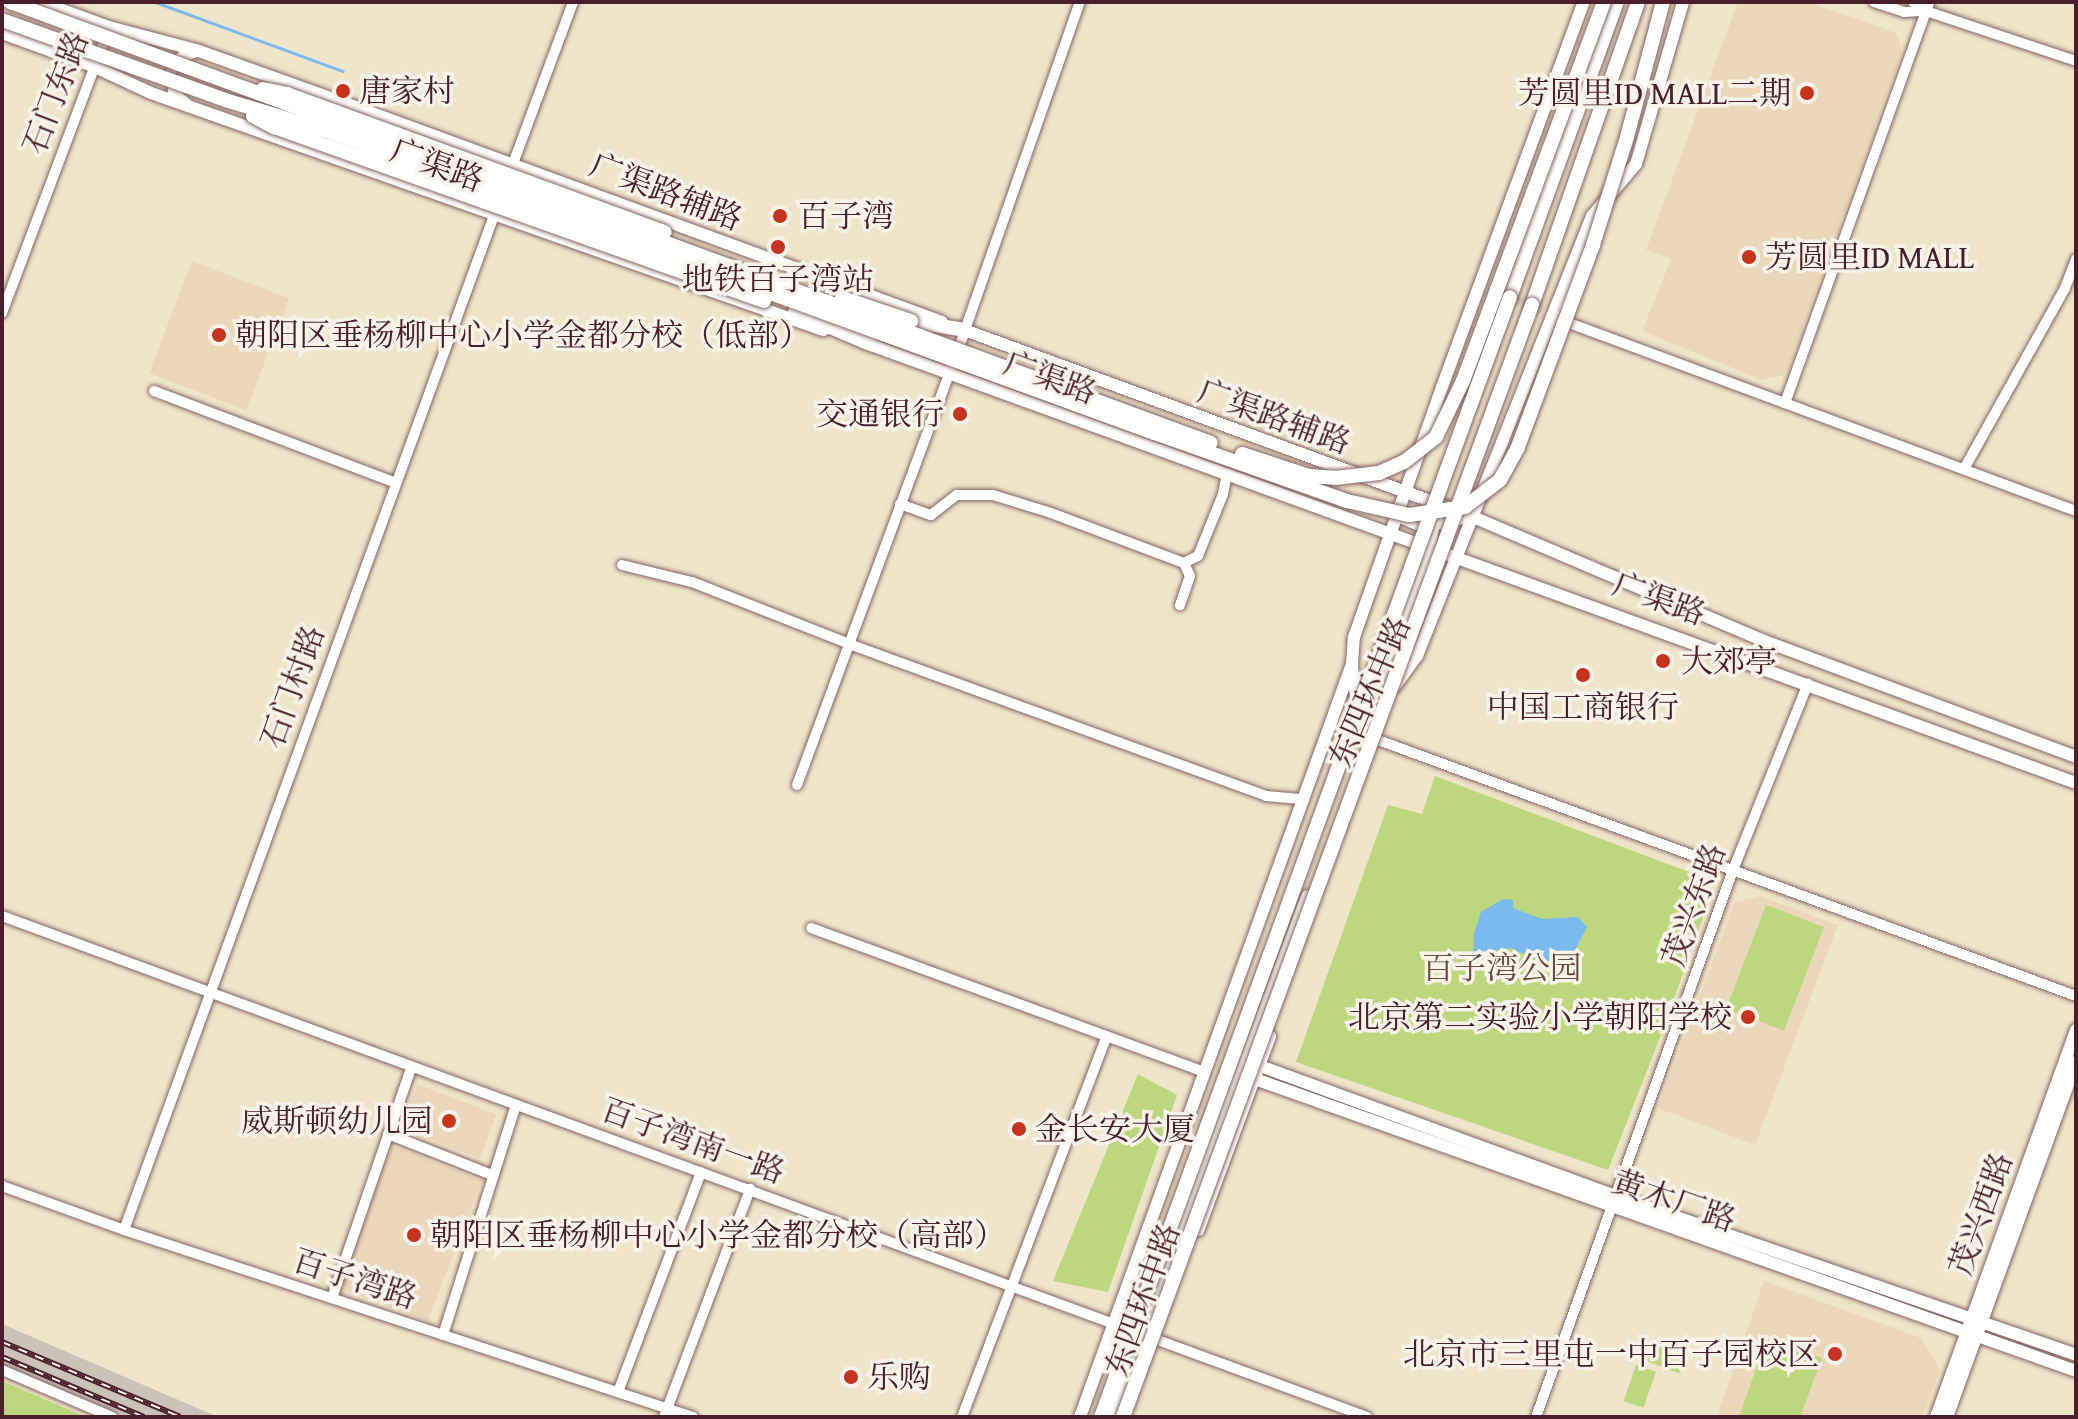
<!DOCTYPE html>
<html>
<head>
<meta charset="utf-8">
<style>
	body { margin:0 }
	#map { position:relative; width:2078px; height:1419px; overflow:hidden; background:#efe5ca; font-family:"Gentium Book Plus","Noto Serif SC",serif }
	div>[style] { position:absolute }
	.built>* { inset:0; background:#ebd8ba; transform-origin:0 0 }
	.industrial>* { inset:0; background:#cbc3b8 }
	.green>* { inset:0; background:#bcd77d; transform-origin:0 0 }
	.water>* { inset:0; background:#7bbaef }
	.stream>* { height:3px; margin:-1.5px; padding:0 1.5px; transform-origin:1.5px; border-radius:1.5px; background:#7bbaef }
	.roads { filter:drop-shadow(0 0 2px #846463) drop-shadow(0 0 2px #846463) }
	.minor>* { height:10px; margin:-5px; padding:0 5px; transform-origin:5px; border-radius:5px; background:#fff }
	.major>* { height:12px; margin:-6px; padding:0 6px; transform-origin:6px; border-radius:6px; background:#fff }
	.highway>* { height:14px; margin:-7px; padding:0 7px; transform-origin:7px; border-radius:7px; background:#fff }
	.rail>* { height:6px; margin-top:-3px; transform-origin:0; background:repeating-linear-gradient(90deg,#f7f3e8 0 9px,#4a1f2b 0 18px); box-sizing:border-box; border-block:2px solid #4a1f2b }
	.bridges { filter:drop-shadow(0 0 2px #846463) drop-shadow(0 0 2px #846463) }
	.highway-bridge>* { height:14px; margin:-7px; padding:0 7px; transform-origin:7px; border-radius:7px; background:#fff }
	.dots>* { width:22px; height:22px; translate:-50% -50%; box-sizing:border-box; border:4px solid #f7f3e8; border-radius:50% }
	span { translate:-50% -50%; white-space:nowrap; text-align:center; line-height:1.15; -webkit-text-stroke:7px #f7f3e8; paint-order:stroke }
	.poi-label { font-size:32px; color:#4a1f2b }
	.left { translate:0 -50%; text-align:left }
	.right { translate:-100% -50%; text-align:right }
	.street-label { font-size:32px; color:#4a1f2b }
	.park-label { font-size:32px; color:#664d40 }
	.frame { position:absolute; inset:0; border:4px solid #4a1f2b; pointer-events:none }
</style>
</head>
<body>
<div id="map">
	<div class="built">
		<div style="clip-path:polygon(1738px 2px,1808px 2px,1896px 33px,1902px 52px,1786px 374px,1762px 380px,1642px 331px,1671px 259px,1646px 250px)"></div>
		<div style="left:192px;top:261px;width:104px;height:120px;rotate:21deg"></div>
		<div style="clip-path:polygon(1760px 896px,1838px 925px,1755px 1145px,1658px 1108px,1735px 902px)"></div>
		<div style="left:417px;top:1084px;width:85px;height:47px;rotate:21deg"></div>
		<div style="left:392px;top:1146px;width:96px;height:151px;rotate:21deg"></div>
		<div style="clip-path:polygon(1764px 1281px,1921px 1338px,1940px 1370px,1922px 1417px,1717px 1417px)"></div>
	</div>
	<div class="industrial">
		<div style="clip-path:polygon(2px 1324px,218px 1417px,123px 1417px,2px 1366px)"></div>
	</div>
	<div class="green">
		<div style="clip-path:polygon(1435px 776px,1697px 875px,1711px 895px,1661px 1035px,1608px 1170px,1296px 1062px,1388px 805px,1422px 814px)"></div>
		<div style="left:1766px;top:905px;width:62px;height:111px;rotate:21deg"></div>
		<div style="clip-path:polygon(1138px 1074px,1177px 1095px,1108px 1292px,1053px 1281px)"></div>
		<div style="clip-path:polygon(1767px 1338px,1822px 1358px,1800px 1417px,1739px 1417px)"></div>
		<div style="left:1653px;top:1342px;width:36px;height:20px;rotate:21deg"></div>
		<div style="left:1636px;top:1365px;width:21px;height:38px;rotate:19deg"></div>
		<div style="clip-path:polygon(2px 1381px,86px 1417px,2px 1417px)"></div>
	</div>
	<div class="water">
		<div style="clip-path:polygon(1503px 899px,1513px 900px,1513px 908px,1542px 919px,1578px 917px,1587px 927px,1574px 952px,1574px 964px,1555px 967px,1510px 948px,1497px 950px,1489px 963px,1473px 958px,1474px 933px,1481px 912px)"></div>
	</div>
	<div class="stream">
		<div style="left:155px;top:2px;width:200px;rotate:20.2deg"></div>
	</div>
	<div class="roads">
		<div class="minor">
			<div style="left:1874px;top:2px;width:32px;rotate:18deg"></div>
			<div style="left:1904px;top:12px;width:22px;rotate:-3deg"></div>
			<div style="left:1926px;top:11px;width:16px;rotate:-145deg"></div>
			<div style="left:1926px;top:11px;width:158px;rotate:18.4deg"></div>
			<div style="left:190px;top:106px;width:23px;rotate:-139deg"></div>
			<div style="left:173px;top:91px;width:19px;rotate:-96deg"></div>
			<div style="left:171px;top:72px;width:18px;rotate:-56deg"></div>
			<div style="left:181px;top:57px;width:19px;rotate:-18deg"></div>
			<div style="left:511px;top:169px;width:178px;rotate:-69.6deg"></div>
			<div style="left:2px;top:313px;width:299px;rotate:-69.4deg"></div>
			<div style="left:1561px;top:320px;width:549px;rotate:20.35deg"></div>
			<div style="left:154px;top:391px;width:259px;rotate:20.8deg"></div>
			<div style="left:1785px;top:403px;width:426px;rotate:-70.2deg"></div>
			<div style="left:1964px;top:469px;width:207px;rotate:-60.8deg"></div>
			<div style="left:2065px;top:288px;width:31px;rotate:-69deg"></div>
			<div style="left:900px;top:504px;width:33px;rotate:20deg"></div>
			<div style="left:931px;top:515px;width:33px;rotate:-38deg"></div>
			<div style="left:957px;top:495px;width:36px"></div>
			<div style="left:993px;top:495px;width:61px;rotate:17.2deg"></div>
			<div style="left:1051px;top:513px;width:142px;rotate:20.6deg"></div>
			<div style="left:1184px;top:563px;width:14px;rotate:65deg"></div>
			<div style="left:1190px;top:576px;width:31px;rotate:109deg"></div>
			<div style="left:1184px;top:563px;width:16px;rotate:-27deg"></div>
			<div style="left:1198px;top:556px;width:67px;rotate:-68deg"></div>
			<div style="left:1223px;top:494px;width:21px;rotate:-79deg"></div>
			<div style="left:622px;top:565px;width:72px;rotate:13.7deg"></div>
			<div style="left:692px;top:582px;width:169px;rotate:21.5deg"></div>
			<div style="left:849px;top:644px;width:444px;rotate:20deg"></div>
			<div style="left:1266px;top:796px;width:37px;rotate:5deg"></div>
			<div style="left:1378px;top:740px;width:743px;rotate:20.14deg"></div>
			<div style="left:797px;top:785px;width:485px;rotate:-69.7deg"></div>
			<div style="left:965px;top:330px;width:348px;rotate:-70.7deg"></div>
			<div style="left:2px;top:916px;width:1454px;rotate:20.15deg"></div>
			<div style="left:811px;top:928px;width:419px;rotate:20.1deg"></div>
			<div style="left:388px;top:1134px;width:112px;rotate:21.5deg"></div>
			<div style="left:2px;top:1186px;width:130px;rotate:19.8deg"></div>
			<div style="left:124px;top:1230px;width:599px;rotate:18.19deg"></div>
			<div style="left:124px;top:1230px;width:1086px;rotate:-69.96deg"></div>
			<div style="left:1199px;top:1231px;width:208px;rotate:-69.7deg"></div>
			<div style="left:332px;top:1298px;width:243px;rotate:-71deg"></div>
			<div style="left:443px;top:1335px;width:241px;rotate:-72.4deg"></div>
			<div style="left:2px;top:1370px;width:120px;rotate:23.1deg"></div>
			<div style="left:618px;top:1392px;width:235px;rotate:-69.3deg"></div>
			<div style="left:664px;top:1417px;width:244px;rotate:-69.3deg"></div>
			<div style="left:962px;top:1417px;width:406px;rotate:-69.2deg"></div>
			<div style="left:1536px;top:1417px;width:581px;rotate:-70.19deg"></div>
			<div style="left:1733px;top:870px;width:201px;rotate:-68.1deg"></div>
		</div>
		<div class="major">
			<div style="left:40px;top:2px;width:73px;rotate:19.9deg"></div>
			<div style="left:109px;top:27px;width:93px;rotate:14.9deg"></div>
			<div style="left:199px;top:51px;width:149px;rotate:19.7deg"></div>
			<div style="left:339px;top:101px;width:642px;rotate:20.13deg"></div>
			<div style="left:2px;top:33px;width:97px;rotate:19.9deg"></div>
			<div style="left:93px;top:66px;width:64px;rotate:25deg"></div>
			<div style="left:151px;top:93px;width:713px;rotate:19.43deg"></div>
			<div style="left:959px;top:328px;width:545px;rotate:20.16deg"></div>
			<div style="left:1471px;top:516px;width:316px;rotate:23.1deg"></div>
			<div style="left:1762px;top:640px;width:335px;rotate:20.4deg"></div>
			<div style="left:863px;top:342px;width:1291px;rotate:19.98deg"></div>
			<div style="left:1398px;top:516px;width:28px;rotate:23deg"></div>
			<div style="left:1424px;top:527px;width:37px;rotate:-13deg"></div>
			<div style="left:1352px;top:667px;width:34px;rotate:82deg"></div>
			<div style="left:1395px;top:686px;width:37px;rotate:-54deg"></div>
			<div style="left:1417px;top:656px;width:474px;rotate:-68.3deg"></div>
			<div style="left:1592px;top:216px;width:68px;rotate:-49.8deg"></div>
			<div style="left:1636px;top:164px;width:169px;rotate:-73.8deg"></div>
			<div style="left:1377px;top:710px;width:86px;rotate:-74.5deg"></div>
			<div style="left:1400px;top:627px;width:86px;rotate:-69.7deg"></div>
			<div style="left:1430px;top:546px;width:34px;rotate:-80deg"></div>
			<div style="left:1260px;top:1066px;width:381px;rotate:20.1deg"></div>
			<div style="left:1618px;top:1197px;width:484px;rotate:19deg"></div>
			<div style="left:1255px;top:1079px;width:871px;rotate:19.58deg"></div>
			<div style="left:1080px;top:1417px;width:801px;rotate:-70.14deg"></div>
			<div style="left:1352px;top:664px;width:27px;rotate:-86deg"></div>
			<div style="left:1354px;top:637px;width:265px;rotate:-70.6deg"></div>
			<div style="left:1442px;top:387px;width:410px;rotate:-69.8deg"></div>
			<div style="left:1112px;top:1417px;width:556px;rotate:-69.48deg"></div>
			<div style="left:1936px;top:1417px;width:412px;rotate:-70.1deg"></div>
			<div style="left:1947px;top:1417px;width:378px;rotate:-70deg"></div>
		</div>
		<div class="highway">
			<div style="left:1510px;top:297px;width:314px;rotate:-70.1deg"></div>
			<div style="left:1532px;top:305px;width:321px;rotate:-70.7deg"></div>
			<div style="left:795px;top:312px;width:82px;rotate:23.1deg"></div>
			<div style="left:911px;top:321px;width:55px;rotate:9.5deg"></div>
			<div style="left:1101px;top:1417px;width:67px;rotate:-69.9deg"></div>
		</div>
	</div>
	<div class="rail">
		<div style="left:2px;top:1342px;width:193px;rotate:22.8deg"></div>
		<div style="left:2px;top:1357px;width:154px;rotate:22.9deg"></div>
	</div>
	<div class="bridges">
		<div class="highway-bridge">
			<div style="left:10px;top:2px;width:1279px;rotate:20.16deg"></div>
			<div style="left:2px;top:20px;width:237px;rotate:19.7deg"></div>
			<div style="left:225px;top:100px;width:103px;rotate:16.9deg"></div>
			<div style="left:324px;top:130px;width:884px;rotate:20.06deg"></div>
			<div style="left:1154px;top:433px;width:205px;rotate:19.4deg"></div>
			<div style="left:1347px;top:501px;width:64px;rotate:12.7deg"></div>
			<div style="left:1409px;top:515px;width:57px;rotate:-8.1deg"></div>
			<div style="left:1465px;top:507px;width:44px;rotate:-37.6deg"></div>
			<div style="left:1500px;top:480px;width:38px;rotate:-61deg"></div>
			<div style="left:1518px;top:447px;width:215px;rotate:-69.6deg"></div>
			<div style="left:1593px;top:245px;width:113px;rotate:-72.5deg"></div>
			<div style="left:1627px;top:137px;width:140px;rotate:-75.1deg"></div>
			<div style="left:263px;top:89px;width:25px;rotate:12deg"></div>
			<div style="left:287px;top:94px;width:402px;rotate:20.1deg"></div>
			<div style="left:253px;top:116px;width:24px;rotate:28deg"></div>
			<div style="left:274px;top:127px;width:520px;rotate:19.55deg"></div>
			<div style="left:842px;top:298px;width:73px;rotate:18.4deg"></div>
			<div style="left:1242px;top:454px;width:71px;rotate:18.2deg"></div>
			<div style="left:1309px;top:476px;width:26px;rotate:4deg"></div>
			<div style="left:1335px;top:478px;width:44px;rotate:-6.5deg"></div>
			<div style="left:1379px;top:473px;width:27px;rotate:-24deg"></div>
			<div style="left:1404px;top:462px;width:41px;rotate:-38deg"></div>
			<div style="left:1436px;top:437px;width:62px;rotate:-64.3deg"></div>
			<div style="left:1463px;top:381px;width:404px;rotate:-69.6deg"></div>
			<div style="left:1124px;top:1354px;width:1125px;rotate:-69.94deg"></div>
			<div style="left:1123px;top:1417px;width:1185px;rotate:-69.81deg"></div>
		</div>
	</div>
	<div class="dots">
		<div style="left:343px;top:91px;background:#c8321e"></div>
		<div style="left:1807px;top:93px;background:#c8321e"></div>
		<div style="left:780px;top:216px;background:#c8321e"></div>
		<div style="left:778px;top:247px;background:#c8321e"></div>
		<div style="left:1749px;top:257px;background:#c8321e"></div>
		<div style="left:219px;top:335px;background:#c8321e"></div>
		<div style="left:960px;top:414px;background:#c8321e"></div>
		<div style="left:1663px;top:661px;background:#c8321e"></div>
		<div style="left:1583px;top:675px;background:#c8321e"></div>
		<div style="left:1748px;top:1017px;background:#c8321e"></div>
		<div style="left:449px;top:1121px;background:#c8321e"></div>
		<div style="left:1019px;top:1129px;background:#c8321e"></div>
		<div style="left:414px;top:1235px;background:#c8321e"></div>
		<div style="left:1835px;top:1354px;background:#c8321e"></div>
		<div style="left:851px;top:1377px;background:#c8321e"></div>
	</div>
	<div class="poi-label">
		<span class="left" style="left:359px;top:91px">唐家村</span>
		<span class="right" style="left:1791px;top:93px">芳圆里ID MALL二期</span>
		<span class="left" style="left:798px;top:216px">百子湾</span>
		<span class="left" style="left:1765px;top:257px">芳圆里ID MALL</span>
		<span style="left:778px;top:279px">地铁百子湾站</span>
		<span class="left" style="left:235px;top:335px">朝阳区垂杨柳中心小学金都分校（低部）</span>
		<span class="right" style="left:944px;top:414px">交通银行</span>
		<span class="left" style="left:1681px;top:661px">大郊亭</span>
		<span style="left:1583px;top:707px">中国工商银行</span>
		<span class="right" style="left:1732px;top:1017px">北京第二实验小学朝阳学校</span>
		<span class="right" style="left:433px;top:1121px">威斯顿幼儿园</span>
		<span class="left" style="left:1035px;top:1129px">金长安大厦</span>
		<span class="left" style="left:430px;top:1235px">朝阳区垂杨柳中心小学金都分校（高部）</span>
		<span class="right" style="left:1819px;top:1354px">北京市三里屯一中百子园校区</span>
		<span class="left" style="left:867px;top:1377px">乐购</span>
	</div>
	<div class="street-label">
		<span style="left:56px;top:93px;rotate:-69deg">石门东路</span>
		<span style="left:437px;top:165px;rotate:20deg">广渠路</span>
		<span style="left:666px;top:192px;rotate:21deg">广渠路辅路</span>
		<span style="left:1050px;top:378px;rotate:20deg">广渠路</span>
		<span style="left:1274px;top:417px;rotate:20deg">广渠路辅路</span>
		<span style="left:1659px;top:599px;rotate:20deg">广渠路</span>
		<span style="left:293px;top:687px;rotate:-70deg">石门村路</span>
		<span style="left:1370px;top:692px;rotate:-67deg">东四环中路</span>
		<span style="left:1694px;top:905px;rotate:-70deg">茂兴东路</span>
		<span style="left:693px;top:1141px;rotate:20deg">百子湾南一路</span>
		<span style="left:1674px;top:1201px;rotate:19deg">黄木厂路</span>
		<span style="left:1981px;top:1214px;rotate:-70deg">茂兴西路</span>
		<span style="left:355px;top:1279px;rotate:18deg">百子湾路</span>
		<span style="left:1143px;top:1300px;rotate:-70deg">东四环中路</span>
	</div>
	<div class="park-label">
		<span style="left:1502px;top:968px">百子湾公园</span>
	</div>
	<div class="frame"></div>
</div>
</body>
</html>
